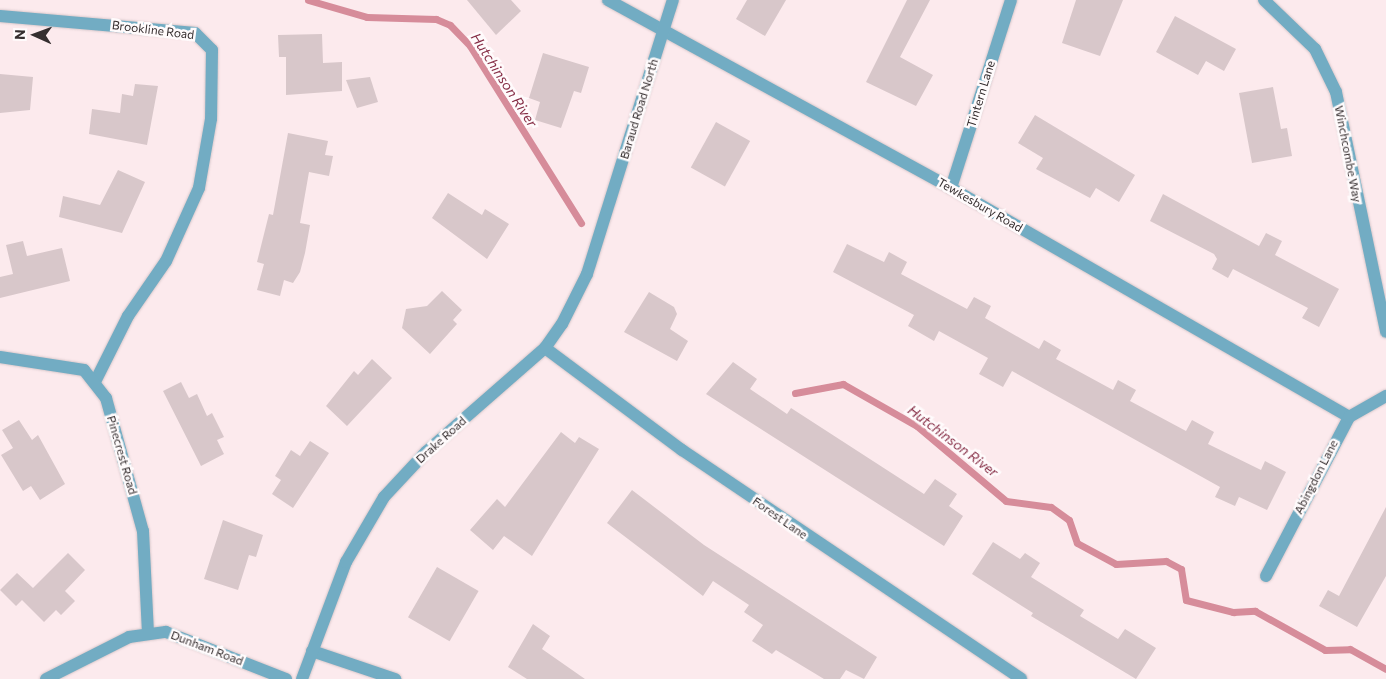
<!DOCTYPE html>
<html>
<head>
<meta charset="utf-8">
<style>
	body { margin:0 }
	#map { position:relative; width:1386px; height:679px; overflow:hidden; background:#fceaed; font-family:Commissioner,sans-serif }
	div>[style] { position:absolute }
	.stream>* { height:7px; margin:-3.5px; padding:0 3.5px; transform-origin:3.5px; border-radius:3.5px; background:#d68c9a }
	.building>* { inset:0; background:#d8c7ca; transform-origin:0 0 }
	.roads { filter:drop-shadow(0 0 1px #d8c8cb) drop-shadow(0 0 1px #d8c8cb) }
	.minor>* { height:12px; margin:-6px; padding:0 6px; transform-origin:6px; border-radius:6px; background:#72acc3 }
	.tertiary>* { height:12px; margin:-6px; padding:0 6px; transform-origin:6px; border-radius:6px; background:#72acc3 }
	span { translate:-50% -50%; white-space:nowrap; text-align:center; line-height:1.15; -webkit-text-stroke:5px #fffbfc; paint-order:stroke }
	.street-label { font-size:12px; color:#352e2f }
	.water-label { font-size:14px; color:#872f47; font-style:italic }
	.north { position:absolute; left:10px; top:10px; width:50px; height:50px; -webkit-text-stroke:4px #fffbfc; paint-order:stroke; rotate:272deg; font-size:14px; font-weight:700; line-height:20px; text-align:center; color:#352e2f }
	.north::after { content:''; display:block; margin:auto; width:18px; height:22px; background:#352e2f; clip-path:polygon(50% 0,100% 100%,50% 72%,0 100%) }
</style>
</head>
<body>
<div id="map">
	<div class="stream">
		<div style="left:308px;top:0;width:61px;rotate:16.1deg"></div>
		<div style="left:367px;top:17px;width:69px;rotate:1.7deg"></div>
		<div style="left:436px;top:19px;width:15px;rotate:23deg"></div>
		<div style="left:450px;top:25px;width:29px;rotate:46deg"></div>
		<div style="left:470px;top:46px;width:209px;rotate:57.9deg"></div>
		<div style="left:795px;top:393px;width:49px;rotate:-10.6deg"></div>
		<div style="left:843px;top:384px;width:85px;rotate:29.6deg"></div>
		<div style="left:917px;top:426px;width:116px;rotate:40.1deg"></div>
		<div style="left:1006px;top:501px;width:45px;rotate:7.6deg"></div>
		<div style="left:1051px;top:507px;width:22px;rotate:36deg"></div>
		<div style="left:1069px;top:520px;width:24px;rotate:71deg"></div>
		<div style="left:1077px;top:543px;width:44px;rotate:28.3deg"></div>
		<div style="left:1116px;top:564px;width:50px;rotate:-3.4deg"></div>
		<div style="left:1166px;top:561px;width:17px;rotate:28deg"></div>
		<div style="left:1181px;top:569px;width:31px;rotate:81deg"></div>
		<div style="left:1186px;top:600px;width:49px;rotate:14.3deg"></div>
		<div style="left:1233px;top:612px;width:22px;rotate:-3deg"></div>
		<div style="left:1255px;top:611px;width:80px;rotate:29.1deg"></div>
		<div style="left:1325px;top:650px;width:25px;rotate:-2deg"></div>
		<div style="left:1350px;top:649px;width:41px;rotate:29.1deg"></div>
	</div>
	<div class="building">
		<div style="clip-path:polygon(467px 0,511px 0,521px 11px,496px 35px)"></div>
		<div style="clip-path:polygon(747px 0,786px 0,765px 36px,736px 19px)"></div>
		<div style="clip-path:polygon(907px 0,930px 0,900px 57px,933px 75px,916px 106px,866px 82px)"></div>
		<div style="clip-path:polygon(1076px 0,1123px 0,1100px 56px,1062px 43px)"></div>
		<div style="clip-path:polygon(1175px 16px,1236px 49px,1224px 71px,1206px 61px,1198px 75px,1156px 52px)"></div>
		<div style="clip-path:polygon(322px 34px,323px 63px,342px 62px,342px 91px,286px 95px,286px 57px,279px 57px,278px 35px)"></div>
		<div style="clip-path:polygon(543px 53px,589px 67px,581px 93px,574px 91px,561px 128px,535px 120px,540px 102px,529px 98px)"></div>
		<div style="clip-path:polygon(0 74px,33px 77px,30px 110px,0 113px)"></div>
		<div style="clip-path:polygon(370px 77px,378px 102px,357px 108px,346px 80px)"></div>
		<div style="clip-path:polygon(135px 84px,158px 86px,147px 145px,89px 134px,92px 109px,120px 113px,122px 94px,133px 96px)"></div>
		<div style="clip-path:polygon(1273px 87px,1281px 129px,1287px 128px,1292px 156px,1252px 163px,1239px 93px)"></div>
		<div style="clip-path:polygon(1035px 115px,1135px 175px,1119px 202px,1096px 188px,1090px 198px,1036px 169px,1043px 158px,1018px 143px)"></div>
		<div style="left:716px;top:122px;width:39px;height:52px;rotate:29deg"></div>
		<div style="clip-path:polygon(288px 133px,328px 141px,325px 155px,333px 156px,329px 176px,309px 172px,300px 223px,310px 225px,305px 253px,300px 272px,293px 283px,284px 280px,280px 296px,257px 290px,264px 264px,257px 262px,269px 214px,273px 215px)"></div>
		<div style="clip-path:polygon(118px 170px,145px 182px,122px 233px,59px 217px,63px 196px,100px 205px)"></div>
		<div style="clip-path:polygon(448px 193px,482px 215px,485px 209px,509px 224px,487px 259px,432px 218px)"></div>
		<div style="clip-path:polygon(1163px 194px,1259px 246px,1266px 233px,1282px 241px,1275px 255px,1339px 289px,1319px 327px,1302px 318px,1308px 308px,1233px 269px,1228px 278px,1212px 269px,1217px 259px,1214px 254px,1150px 221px)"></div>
		<div style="clip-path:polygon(23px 241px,27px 256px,62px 248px,70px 281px,0 298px,0 277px,13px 274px,6px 245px)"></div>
		<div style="clip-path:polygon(847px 244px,884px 262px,889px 252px,907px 262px,901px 274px,967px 309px,974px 297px,991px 306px,985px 318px,1039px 349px,1044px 340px,1061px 350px,1056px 359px,1113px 390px,1118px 380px,1136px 390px,1130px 401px,1186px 431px,1192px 420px,1214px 432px,1208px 444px,1261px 470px,1265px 461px,1286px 472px,1267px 510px,1239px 497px,1235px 506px,1215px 497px,1220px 487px,1012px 371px,1003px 387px,979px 374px,988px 358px,939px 331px,934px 341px,908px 326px,914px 315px,833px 272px)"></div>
		<div style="clip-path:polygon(442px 291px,462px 310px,453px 320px,457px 324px,430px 354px,402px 328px,406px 309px,427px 306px)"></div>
		<div style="clip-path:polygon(649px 292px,674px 307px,677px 314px,670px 329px,688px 341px,677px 361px,624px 332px)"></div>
		<div style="clip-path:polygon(372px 359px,392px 378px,347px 426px,326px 406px,354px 371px,358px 375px)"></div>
		<div style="clip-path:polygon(733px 362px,757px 379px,750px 389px,787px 414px,791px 408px,924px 494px,935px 479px,957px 494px,949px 506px,963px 516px,944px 546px,706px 394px)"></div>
		<div style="clip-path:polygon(181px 382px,189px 398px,197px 394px,207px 416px,212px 413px,224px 437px,217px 440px,224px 454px,201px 466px,163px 391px)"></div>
		<div style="clip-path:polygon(19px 420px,32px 440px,38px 435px,65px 484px,40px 500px,31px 486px,23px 491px,1px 455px,13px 448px,2px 430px)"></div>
		<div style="clip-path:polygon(561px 432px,575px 443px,579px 437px,599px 449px,532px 556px,504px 536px,493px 550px,470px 530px,497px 499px,505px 507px)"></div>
		<div style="clip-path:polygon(310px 441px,329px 453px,293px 508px,272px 494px,281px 480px,275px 476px,291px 450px,300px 456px)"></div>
		<div style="clip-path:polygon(632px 490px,704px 545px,877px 657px,864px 679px,846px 670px,840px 679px,824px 679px,776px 650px,772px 654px,752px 641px,763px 625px,744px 612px,749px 605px,713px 581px,703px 596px,607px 523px)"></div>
		<div style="clip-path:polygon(1386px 507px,1386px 576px,1357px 627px,1319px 606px,1328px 590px,1339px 596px)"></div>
		<div style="clip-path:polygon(223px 520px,263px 535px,256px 557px,249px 555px,238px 590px,204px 579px)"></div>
		<div style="clip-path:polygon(993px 542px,1020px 559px,1025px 553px,1040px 563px,1031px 577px,1084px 610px,1080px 616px,1118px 639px,1125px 629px,1156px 648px,1136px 679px,1031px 616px,1033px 613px,972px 574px)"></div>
		<div style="clip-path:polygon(68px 553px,85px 570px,65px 591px,75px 601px,61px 615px,56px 610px,44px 622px,22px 600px,16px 606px,0 590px,17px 573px,33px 588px)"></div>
		<div style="left:437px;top:567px;width:48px;height:58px;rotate:30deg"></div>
		<div style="clip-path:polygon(533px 624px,550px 636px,542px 649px,585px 679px,527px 679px,508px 667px)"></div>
	</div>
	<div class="roads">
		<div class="minor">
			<div style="left:608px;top:0;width:391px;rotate:28.7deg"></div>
			<div style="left:951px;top:188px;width:459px;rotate:29.9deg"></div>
			<div style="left:1264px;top:0;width:71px;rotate:43.9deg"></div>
			<div style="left:1315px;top:49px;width:48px;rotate:64deg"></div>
			<div style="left:1336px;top:92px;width:245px;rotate:78.2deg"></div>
			<div style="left:0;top:16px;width:196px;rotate:5deg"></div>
			<div style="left:195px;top:33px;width:24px;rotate:45deg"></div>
			<div style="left:212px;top:50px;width:69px;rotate:90.8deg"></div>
			<div style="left:211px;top:119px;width:70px;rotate:99.9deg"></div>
			<div style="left:199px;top:188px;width:80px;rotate:114.3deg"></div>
			<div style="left:166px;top:261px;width:67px;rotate:124.6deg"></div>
			<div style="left:128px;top:316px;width:72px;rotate:116.6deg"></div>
			<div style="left:951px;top:188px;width:197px;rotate:-72.3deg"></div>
			<div style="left:545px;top:348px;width:171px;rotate:36.7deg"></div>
			<div style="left:682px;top:450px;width:409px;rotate:34deg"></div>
			<div style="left:0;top:357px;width:85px;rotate:8.8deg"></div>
			<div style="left:84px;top:370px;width:36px;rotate:52deg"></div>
			<div style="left:106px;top:398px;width:138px;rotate:74.5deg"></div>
			<div style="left:143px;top:531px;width:102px;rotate:87.2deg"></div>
			<div style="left:1266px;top:576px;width:179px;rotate:-62.4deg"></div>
			<div style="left:1349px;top:417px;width:43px;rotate:-29.6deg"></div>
			<div style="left:312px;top:651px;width:88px;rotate:18.6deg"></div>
			<div style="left:46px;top:679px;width:93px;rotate:-26.8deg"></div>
			<div style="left:129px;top:637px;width:37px;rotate:-8deg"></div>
			<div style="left:166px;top:632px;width:129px;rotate:21.4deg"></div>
		</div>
		<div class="tertiary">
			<div style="left:302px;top:679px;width:125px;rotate:-69.4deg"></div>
			<div style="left:346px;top:562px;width:75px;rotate:-59.7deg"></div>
			<div style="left:384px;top:497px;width:62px;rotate:-47deg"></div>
			<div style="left:426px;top:452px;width:158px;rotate:-41.2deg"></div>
			<div style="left:545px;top:348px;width:29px;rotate:-55deg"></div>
			<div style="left:562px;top:324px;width:56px;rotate:-63.4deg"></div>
			<div style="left:587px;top:274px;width:287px;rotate:-72.6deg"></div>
		</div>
	</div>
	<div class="street-label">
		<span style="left:153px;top:30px;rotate:7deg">Brookline Road</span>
		<span style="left:981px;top:94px;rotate:-73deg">Tintern Lane</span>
		<span style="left:639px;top:109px;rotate:-73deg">Baraud Road North</span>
		<span style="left:1348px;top:154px;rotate:79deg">Winchcombe Way</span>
		<span style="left:980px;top:205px;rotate:30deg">Tewkesbury Road</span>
		<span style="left:441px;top:440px;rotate:-42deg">Drake Road</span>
		<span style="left:122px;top:455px;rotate:74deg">Pinecrest Road</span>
		<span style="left:1316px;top:477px;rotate:-63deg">Abingdon Lane</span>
		<span style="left:780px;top:518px;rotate:35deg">Forest Lane</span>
		<span style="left:207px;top:648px;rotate:21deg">Dunham Road</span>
	</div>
	<div class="water-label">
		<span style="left:504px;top:80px;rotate:57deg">Hutchinson River</span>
		<span style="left:953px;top:441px;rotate:37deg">Hutchinson River</span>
	</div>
	<div class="north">N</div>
</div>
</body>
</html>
